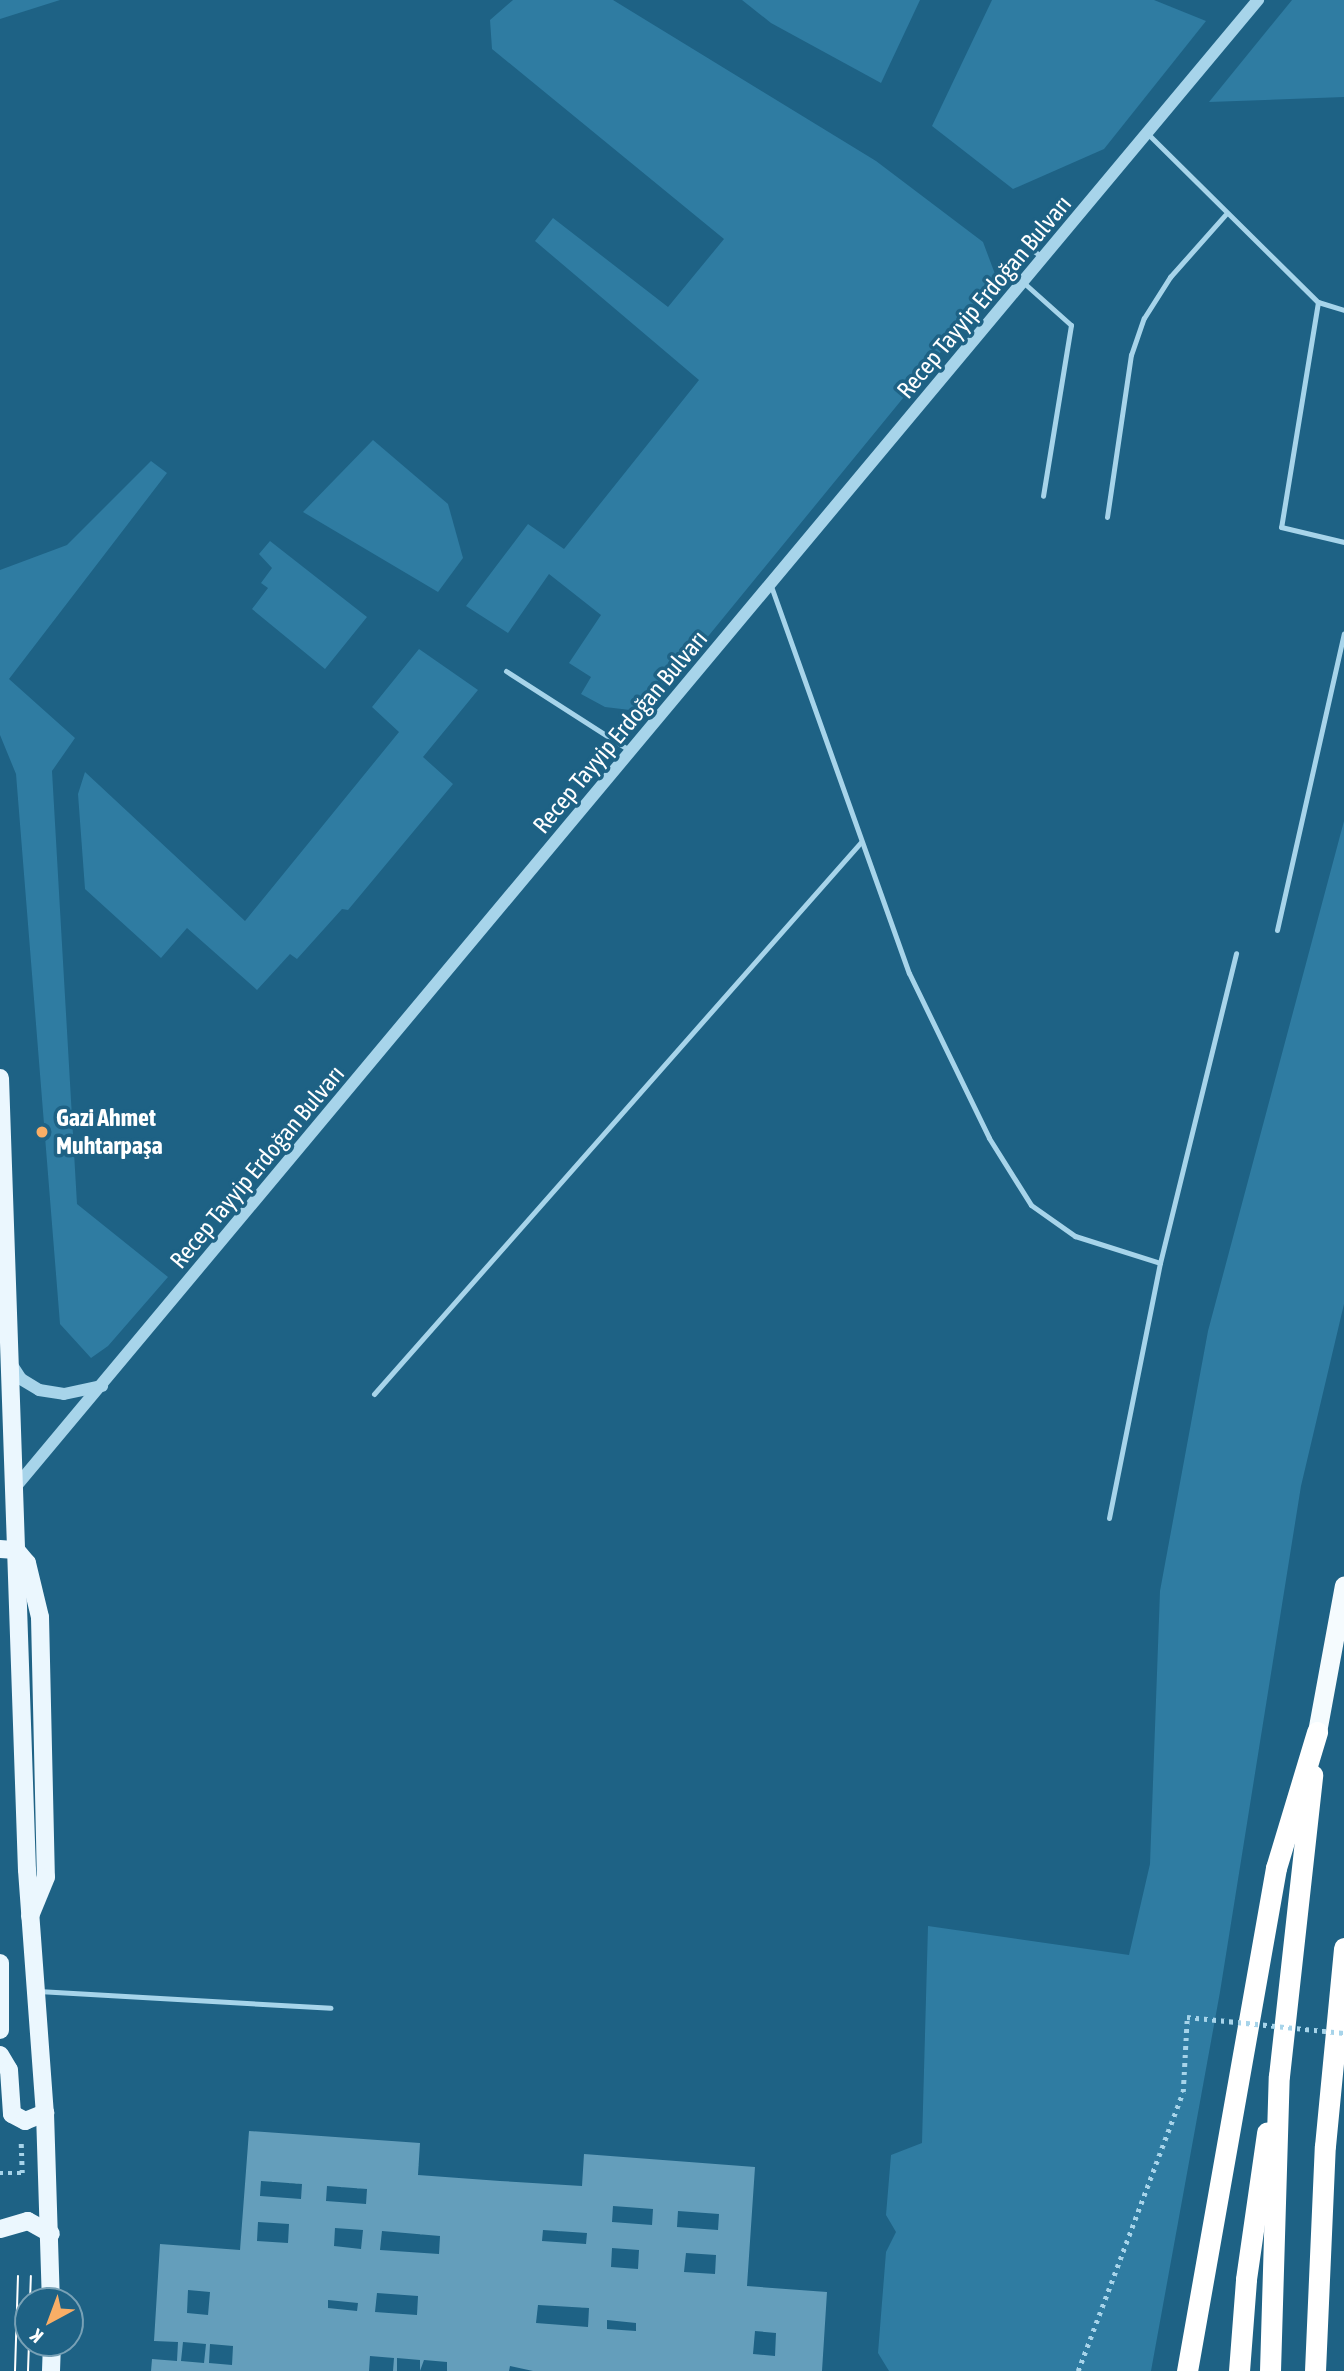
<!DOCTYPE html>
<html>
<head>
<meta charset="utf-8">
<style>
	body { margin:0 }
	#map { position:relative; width:1344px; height:2371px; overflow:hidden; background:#1e6285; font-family:"Asap Condensed",sans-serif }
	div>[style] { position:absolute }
	.green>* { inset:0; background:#2f7ca2 }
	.building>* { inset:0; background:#649ebb }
	.path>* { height:4.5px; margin-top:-2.25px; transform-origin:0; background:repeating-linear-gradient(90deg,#a7d4ea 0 3.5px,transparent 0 8.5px) }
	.service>* { height:5px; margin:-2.5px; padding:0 2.5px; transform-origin:2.5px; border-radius:2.5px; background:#a7d4ea }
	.tertiary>* { height:12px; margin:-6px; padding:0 6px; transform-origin:6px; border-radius:6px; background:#a7d4ea }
	.primary>* { height:18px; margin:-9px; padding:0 9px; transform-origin:9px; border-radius:9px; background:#ebf7fe }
	.trunk>* { height:19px; margin:-9.5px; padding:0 9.5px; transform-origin:9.5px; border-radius:9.5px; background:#f5fbfe }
	.motorway>* { height:21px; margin:-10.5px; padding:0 10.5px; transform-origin:10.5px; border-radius:10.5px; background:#fff }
	.tram>* { height:2px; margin:-1px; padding:0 1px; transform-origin:1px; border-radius:1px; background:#fff }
	.path-bridge>* { height:4.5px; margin-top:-2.25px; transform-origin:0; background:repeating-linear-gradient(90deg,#a7d4ea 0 3.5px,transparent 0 8.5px) }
	.dots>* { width:19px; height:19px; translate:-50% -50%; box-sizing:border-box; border:4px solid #1e6285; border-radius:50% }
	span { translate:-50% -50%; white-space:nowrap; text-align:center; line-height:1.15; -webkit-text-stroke:7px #1e6285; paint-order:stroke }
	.street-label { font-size:24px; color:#fff }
	.poi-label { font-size:24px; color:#fff; font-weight:700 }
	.left { translate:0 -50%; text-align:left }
	.north { position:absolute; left:14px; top:2287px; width:70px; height:70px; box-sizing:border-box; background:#1e6285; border:2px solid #78a1b6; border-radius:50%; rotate:221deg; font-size:19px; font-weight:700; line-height:28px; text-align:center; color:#fff }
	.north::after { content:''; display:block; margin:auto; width:24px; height:32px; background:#f9ae66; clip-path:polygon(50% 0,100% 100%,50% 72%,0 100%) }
</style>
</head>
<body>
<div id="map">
	<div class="green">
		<div style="clip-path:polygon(0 0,60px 0,0 19px)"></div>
		<div style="clip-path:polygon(513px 0,613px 0,876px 161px,983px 242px,998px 282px,701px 645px,656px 697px,630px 710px,605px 707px,581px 694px,591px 677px,569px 663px,601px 615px,549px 574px,508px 633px,466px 606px,528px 524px,564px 549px,699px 380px,535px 241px,553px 218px,668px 307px,724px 239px,492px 49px,490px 20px)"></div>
		<div style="clip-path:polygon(742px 0,920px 0,881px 83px,771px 23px)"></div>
		<div style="clip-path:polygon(992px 0,1154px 0,1206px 21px,1104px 149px,1013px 189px,932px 126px)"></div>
		<div style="clip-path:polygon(1292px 0,1344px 0,1344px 97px,1209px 102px)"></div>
		<div style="clip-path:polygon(373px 440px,448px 504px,463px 558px,438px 592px,303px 512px)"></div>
		<div style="clip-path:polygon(151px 461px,167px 473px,9px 679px,75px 738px,52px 771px,77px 1204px,168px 1277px,108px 1346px,91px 1358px,60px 1324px,16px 774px,0 735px,0 570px,67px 545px)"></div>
		<div style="clip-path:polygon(270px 541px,367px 617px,325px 669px,252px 609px,268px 588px,261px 583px,272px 568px,259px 554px)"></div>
		<div style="clip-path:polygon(419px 649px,478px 690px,423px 757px,453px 784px,348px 910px,342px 909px,297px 959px,290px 954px,257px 990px,187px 928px,161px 958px,85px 889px,78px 794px,85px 772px,245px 921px,399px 732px,372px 707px)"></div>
		<div style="clip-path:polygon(1344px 821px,1344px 1304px,1301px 1486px,1220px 1992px,1151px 2371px,889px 2371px,878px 2353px,886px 2252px,896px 2232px,886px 2215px,891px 2155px,922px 2143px,928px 1926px,1129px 1955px,1150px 1864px,1160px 1591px,1208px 1331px)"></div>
	</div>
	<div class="building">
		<div style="clip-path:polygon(evenodd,249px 2131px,420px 2143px,418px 2175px,500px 2181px,582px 2186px,584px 2154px,755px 2167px,747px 2286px,827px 2292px,822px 2371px,533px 2371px,510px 2366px,509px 2371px,447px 2371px,447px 2362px,424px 2360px,420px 2371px,420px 2360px,397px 2358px,397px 2371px,393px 2371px,394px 2358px,370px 2356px,369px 2371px,151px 2371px,152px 2359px,177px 2361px,178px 2342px,154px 2341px,160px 2244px,240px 2250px,249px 2131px,261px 2181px,302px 2184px,301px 2199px,260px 2196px,261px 2181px,249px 2131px,327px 2186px,367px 2189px,366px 2204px,326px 2201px,327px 2186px,249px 2131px,613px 2206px,653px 2209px,652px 2225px,612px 2222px,613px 2206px,249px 2131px,678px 2211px,719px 2214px,718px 2230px,677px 2227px,678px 2211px,249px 2131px,258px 2222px,289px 2224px,288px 2243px,257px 2241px,258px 2222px,249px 2131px,335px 2228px,363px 2230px,361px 2249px,334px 2246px,335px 2228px,249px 2131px,543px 2230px,587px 2233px,586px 2244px,542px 2241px,543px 2230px,249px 2131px,382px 2231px,440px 2236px,439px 2254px,380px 2250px,382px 2231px,249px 2131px,612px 2248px,639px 2250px,638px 2269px,611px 2267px,612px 2248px,249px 2131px,686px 2253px,716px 2255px,715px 2274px,684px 2272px,686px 2253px,249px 2131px,188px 2290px,210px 2292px,208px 2315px,187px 2313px,188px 2290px,249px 2131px,377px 2293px,418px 2296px,417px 2315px,375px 2312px,377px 2293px,249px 2131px,328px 2300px,358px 2303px,357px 2311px,328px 2308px,328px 2300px,249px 2131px,538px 2305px,589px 2308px,588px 2327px,536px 2323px,538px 2305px,249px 2131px,607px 2320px,636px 2323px,636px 2331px,607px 2329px,607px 2320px,249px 2131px,755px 2331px,776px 2333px,775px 2356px,753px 2354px,755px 2331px,249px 2131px,183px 2342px,206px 2344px,204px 2363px,181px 2361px,183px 2342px,249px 2131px,210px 2344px,233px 2346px,232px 2365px,209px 2363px,210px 2344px)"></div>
	</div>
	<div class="path">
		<div style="left:0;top:2173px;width:22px"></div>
		<div style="left:22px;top:2173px;width:32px;rotate:-92deg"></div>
		<div style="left:1078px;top:2371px;width:298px;rotate:-69.4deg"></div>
		<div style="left:1183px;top:2092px;width:75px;rotate:-86.9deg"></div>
	</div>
	<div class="service">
		<div style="left:1148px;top:134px;width:239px;rotate:44.7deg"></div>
		<div style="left:1318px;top:302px;width:27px;rotate:17deg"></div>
		<div style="left:1027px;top:246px;width:17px;rotate:36deg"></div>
		<div style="left:1024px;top:283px;width:63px;rotate:41.8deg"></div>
		<div style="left:1071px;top:325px;width:173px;rotate:99.3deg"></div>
		<div style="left:1318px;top:302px;width:228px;rotate:99.3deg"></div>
		<div style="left:1281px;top:527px;width:65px;rotate:13.4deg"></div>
		<div style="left:1107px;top:517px;width:164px;rotate:-81.6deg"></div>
		<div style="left:1131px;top:355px;width:39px;rotate:-71deg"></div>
		<div style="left:1144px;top:318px;width:49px;rotate:-57.6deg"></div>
		<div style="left:1170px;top:277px;width:83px;rotate:-48.4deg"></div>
		<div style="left:771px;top:586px;width:411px;rotate:70.4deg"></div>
		<div style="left:909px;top:973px;width:183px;rotate:64.1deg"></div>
		<div style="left:989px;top:1138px;width:79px;rotate:57.9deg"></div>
		<div style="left:1031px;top:1205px;width:54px;rotate:35.2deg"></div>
		<div style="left:1075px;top:1236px;width:89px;rotate:17.6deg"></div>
		<div style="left:506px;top:671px;width:146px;rotate:32.7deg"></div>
		<div style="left:1277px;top:930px;width:304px;rotate:-77.3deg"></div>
		<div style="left:374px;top:1394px;width:736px;rotate:-48.58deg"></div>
		<div style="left:1109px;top:1518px;width:260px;rotate:-78.7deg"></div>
		<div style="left:1160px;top:1263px;width:319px;rotate:-76.2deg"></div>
		<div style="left:38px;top:1991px;width:293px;rotate:3.3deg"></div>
	</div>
	<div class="tertiary">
		<div style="left:10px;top:1362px;width:20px;rotate:57deg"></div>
		<div style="left:21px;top:1379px;width:21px;rotate:31deg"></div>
		<div style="left:39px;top:1390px;width:25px;rotate:9deg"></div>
		<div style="left:64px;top:1394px;width:39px;rotate:-12deg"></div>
		<div style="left:13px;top:1490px;width:1942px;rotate:-50.12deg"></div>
	</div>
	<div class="primary">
		<div style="left:0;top:1078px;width:792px;rotate:88.05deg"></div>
		<div style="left:27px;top:1870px;width:244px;rotate:85.8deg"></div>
		<div style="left:45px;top:2113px;width:188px;rotate:88.2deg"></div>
		<div style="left:0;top:1549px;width:16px;rotate:4deg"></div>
		<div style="left:16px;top:1550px;width:17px;rotate:50deg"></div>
		<div style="left:27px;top:1563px;width:56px;rotate:76.5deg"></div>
		<div style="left:40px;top:1617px;width:260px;rotate:88.7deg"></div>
		<div style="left:46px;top:1877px;width:42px;rotate:112.3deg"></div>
		<div style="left:0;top:1963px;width:67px;rotate:90deg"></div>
		<div style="left:0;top:2055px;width:17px;rotate:59deg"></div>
		<div style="left:9px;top:2070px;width:44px;rotate:86.1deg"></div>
		<div style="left:12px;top:2114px;width:15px;rotate:28deg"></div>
		<div style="left:25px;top:2121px;width:22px;rotate:-22deg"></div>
		<div style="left:0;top:2229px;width:29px;rotate:-16deg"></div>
		<div style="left:28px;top:2221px;width:26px;rotate:29deg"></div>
		<div style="left:51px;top:2371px;width:28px;rotate:-88deg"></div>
	</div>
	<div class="trunk">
		<div style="left:1317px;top:1732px;width:149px;rotate:-79.6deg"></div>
	</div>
	<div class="motorway">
		<div style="left:1187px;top:2371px;width:511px;rotate:-79.97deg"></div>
		<div style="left:1276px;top:1868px;width:142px;rotate:-73.2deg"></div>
		<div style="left:1239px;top:2371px;width:92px;rotate:-85.6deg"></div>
		<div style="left:1246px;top:2279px;width:148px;rotate:-81.8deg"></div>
		<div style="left:1270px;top:2371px;width:295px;rotate:-88.3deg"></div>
		<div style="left:1279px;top:2076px;width:303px;rotate:-83.7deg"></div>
		<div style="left:1315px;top:2371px;width:225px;rotate:-87.5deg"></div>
		<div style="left:1325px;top:2146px;width:199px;rotate:-84.5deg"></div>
	</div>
	<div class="tram">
		<div style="left:30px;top:2301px;width:25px;rotate:-88deg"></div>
		<div style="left:15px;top:2371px;width:95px;rotate:-88.2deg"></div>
		<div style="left:28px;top:2371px;width:28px;rotate:-88deg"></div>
	</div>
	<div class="path-bridge">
		<div style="left:1187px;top:2017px;width:158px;rotate:5.8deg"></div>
	</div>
	<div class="dots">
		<div style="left:42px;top:1132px;background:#f9ae66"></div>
	</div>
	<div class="street-label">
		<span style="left:984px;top:297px;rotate:-50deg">Recep Tayyip Erdoğan Bulvarı</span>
		<span style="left:620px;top:732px;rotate:-50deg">Recep Tayyip Erdoğan Bulvarı</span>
		<span style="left:257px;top:1167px;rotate:-50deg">Recep Tayyip Erdoğan Bulvarı</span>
	</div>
	<div class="poi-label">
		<span class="left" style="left:56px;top:1132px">Gazi Ahmet<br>Muhtarpaşa</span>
	</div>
	<div class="north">K</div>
</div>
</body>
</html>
